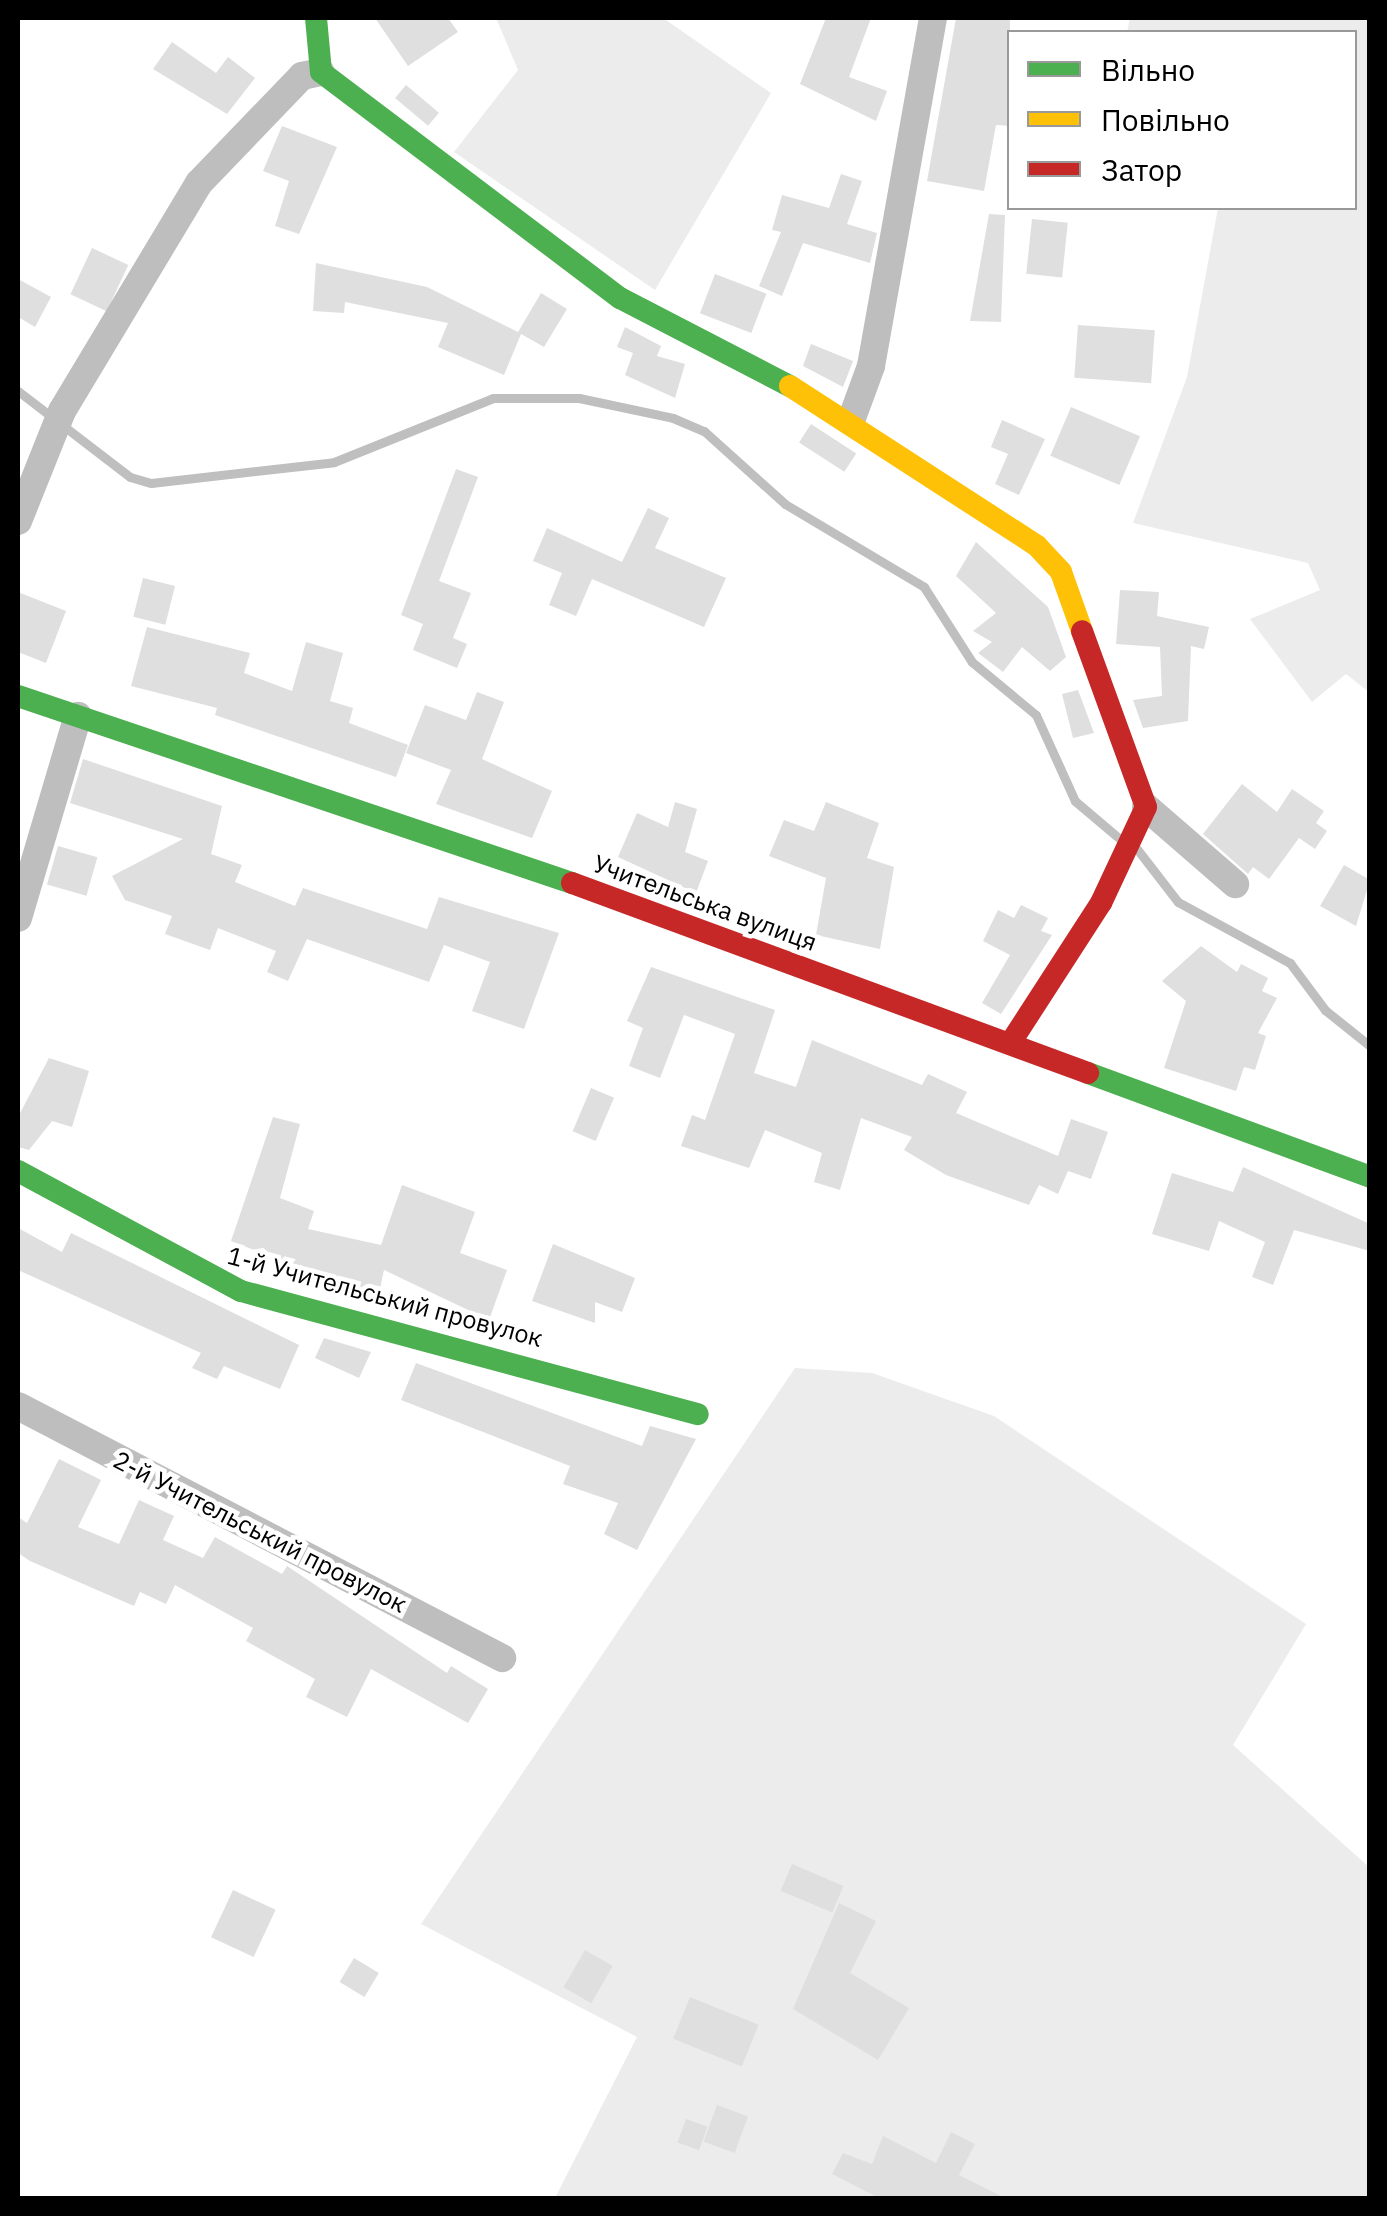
<!DOCTYPE html>
<html>
<head>
<meta charset="utf-8">
<style>
	body { margin:0 }
	#map { position:relative; width:1387px; height:2216px; overflow:hidden; background:#fff; font-family:"IBM Plex Sans",sans-serif }
	div>[style] { position:absolute }
	.green>* { inset:0; background:#ececec }
	.stream>* { height:9px; margin:-4.5px; padding:0 4.5px; transform-origin:4.5px; border-radius:4.5px; background:#bfbfbf }
	.building>* { inset:0; background:#dfdfdf; transform-origin:0 0 }
	.street>* { height:28px; margin:-14px; padding:0 14px; transform-origin:14px; border-radius:14px; background:#bebebe }
	.fast>* { height:22px; margin:-11px; padding:0 11px; transform-origin:11px; border-radius:11px; background:#4caf50 }
	.slow>* { height:22px; margin:-11px; padding:0 11px; transform-origin:11px; border-radius:11px; background:#ffc107 }
	.jam>* { height:22px; margin:-11px; padding:0 11px; transform-origin:11px; border-radius:11px; background:#c62828 }
	span { translate:-50% -50%; white-space:nowrap; text-align:center; line-height:1.15; -webkit-text-stroke:9px #fff; paint-order:stroke }
	.street-label { font-size:25px; color:#000 }
	.frame { position:absolute; inset:0; border:20px solid #000; pointer-events:none }
	.legend { position:absolute; left:1007px; top:30px; width:350px; height:180px; box-sizing:border-box; background:#fff; border:2px solid #999; margin:0; padding:12px 18px; list-style:none; font-size:30px; color:#000 }
	.legend li { display:flex; align-items:center; gap:20px; height:50px }
	.legend b { width:50px; border:2px solid #999 }
</style>
</head>
<body>
<div id="map">
	<div class="green">
		<div style="clip-path:polygon(496px 18px,663px 18px,771px 93px,655px 290px,454px 152px,518px 70px)"></div>
		<div style="clip-path:polygon(1130px 18px,1369px 18px,1369px 692px,1346px 674px,1312px 702px,1250px 619px,1320px 590px,1308px 563px,1133px 523px,1187px 377px,1218px 208px,1354px 208px,1354px 32px,1127px 32px)"></div>
		<div style="clip-path:polygon(795px 1368px,872px 1373px,994px 1416px,1306px 1624px,1233px 1745px,1369px 1867px,1369px 2198px,555px 2198px,637px 2037px,421px 1924px)"></div>
	</div>
	<div class="stream">
		<div style="left:18px;top:391px;width:141px;rotate:37.5deg"></div>
		<div style="left:130px;top:477px;width:22px;rotate:16deg"></div>
		<div style="left:151px;top:483px;width:184px;rotate:-6.5deg"></div>
		<div style="left:334px;top:462px;width:171px;rotate:-21.9deg"></div>
		<div style="left:493px;top:398px;width:86px"></div>
		<div style="left:579px;top:398px;width:96px;rotate:12deg"></div>
		<div style="left:673px;top:418px;width:34px;rotate:23deg"></div>
		<div style="left:704px;top:431px;width:109px;rotate:42deg"></div>
		<div style="left:785px;top:504px;width:162px;rotate:30.8deg"></div>
		<div style="left:924px;top:587px;width:89px;rotate:57.4deg"></div>
		<div style="left:972px;top:662px;width:83px;rotate:39.6deg"></div>
		<div style="left:1036px;top:715px;width:94px;rotate:65.6deg"></div>
		<div style="left:1075px;top:801px;width:59px;rotate:40.2deg"></div>
		<div style="left:1137px;top:849px;width:67px;rotate:52.3deg"></div>
		<div style="left:1178px;top:902px;width:128px;rotate:28.6deg"></div>
		<div style="left:1290px;top:963px;width:59px;rotate:53.3deg"></div>
		<div style="left:1325px;top:1010px;width:58px;rotate:38.7deg"></div>
	</div>
	<div class="building">
		<div style="clip-path:polygon(375px 18px,448px 18px,458px 32px,408px 66px)"></div>
		<div style="clip-path:polygon(826px 18px,871px 18px,849px 77px,887px 91px,876px 121px,800px 84px)"></div>
		<div style="clip-path:polygon(956px 18px,1010px 18px,1010px 126px,996px 125px,984px 191px,927px 181px)"></div>
		<div style="clip-path:polygon(172px 42px,216px 73px,228px 57px,255px 78px,227px 114px,153px 69px)"></div>
		<div style="left:406px;top:85px;width:43px;height:17px;rotate:40deg"></div>
		<div style="clip-path:polygon(282px 126px,337px 147px,299px 234px,275px 226px,289px 181px,263px 171px)"></div>
		<div style="clip-path:polygon(841px 174px,862px 181px,847px 224px,877px 233px,870px 263px,803px 243px,782px 296px,759px 286px,781px 232px,772px 230px,782px 195px,829px 208px)"></div>
		<div style="clip-path:polygon(989px 214px,1005px 215px,1001px 322px,970px 321px)"></div>
		<div style="left:1032px;top:219px;width:36px;height:55px;rotate:6deg"></div>
		<div style="left:92px;top:248px;width:40px;height:51px;rotate:25deg"></div>
		<div style="clip-path:polygon(316px 263px,427px 287px,518px 332px,541px 293px,567px 309px,544px 347px,521px 334px,504px 375px,438px 347px,448px 323px,345px 302px,344px 313px,313px 311px)"></div>
		<div style="left:715px;top:274px;width:55px;height:42px;rotate:21deg"></div>
		<div style="clip-path:polygon(18px 279px,51px 297px,35px 327px,18px 317px)"></div>
		<div style="left:1078px;top:325px;width:77px;height:53px;rotate:4deg"></div>
		<div style="clip-path:polygon(625px 327px,661px 346px,657px 356px,685px 364px,675px 398px,625px 375px,633px 353px,617px 347px)"></div>
		<div style="clip-path:polygon(811px 344px,853px 361px,843px 387px,803px 366px)"></div>
		<div style="left:1071px;top:407px;width:75px;height:53px;rotate:23deg"></div>
		<div style="clip-path:polygon(1002px 420px,1045px 439px,1019px 495px,995px 484px,1008px 454px,991px 447px)"></div>
		<div style="left:811px;top:424px;width:54px;height:22px;rotate:33deg"></div>
		<div style="clip-path:polygon(456px 469px,478px 477px,439px 581px,471px 593px,453px 638px,467px 644px,457px 668px,413px 650px,423px 624px,401px 615px)"></div>
		<div style="clip-path:polygon(648px 508px,669px 518px,655px 548px,726px 578px,704px 627px,592px 579px,576px 616px,549px 605px,562px 573px,533px 561px,547px 528px,622px 562px)"></div>
		<div style="clip-path:polygon(976px 542px,1048px 607px,1066px 657px,1050px 671px,1022px 647px,1003px 672px,978px 653px,992px 642px,973px 631px,996px 613px,956px 576px)"></div>
		<div style="left:143px;top:578px;width:33px;height:40px;rotate:14deg"></div>
		<div style="clip-path:polygon(1120px 590px,1159px 592px,1157px 616px,1209px 627px,1204px 649px,1191px 646px,1188px 721px,1143px 728px,1133px 700px,1162px 696px,1160px 647px,1116px 644px)"></div>
		<div style="clip-path:polygon(18px 592px,66px 611px,46px 663px,18px 652px)"></div>
		<div style="clip-path:polygon(147px 627px,250px 653px,244px 673px,292px 691px,306px 642px,343px 653px,330px 701px,353px 708px,349px 723px,408px 745px,396px 777px,215px 715px,217px 708px,131px 686px)"></div>
		<div style="clip-path:polygon(1078px 690px,1094px 733px,1073px 738px,1062px 694px)"></div>
		<div style="clip-path:polygon(477px 692px,504px 702px,482px 759px,552px 791px,532px 838px,436px 804px,451px 770px,406px 753px,425px 705px,466px 720px)"></div>
		<div style="clip-path:polygon(83px 759px,222px 806px,211px 854px,242px 865px,235px 882px,295px 906px,303px 888px,427px 929px,439px 897px,559px 933px,524px 1029px,472px 1011px,490px 962px,444px 945px,429px 982px,307px 939px,288px 981px,267px 972px,276px 951px,218px 928px,210px 950px,165px 934px,172px 916px,125px 900px,112px 876px,183px 839px,70px 803px)"></div>
		<div style="clip-path:polygon(1242px 784px,1277px 812px,1292px 789px,1324px 811px,1316px 823px,1327px 831px,1315px 849px,1299px 838px,1269px 879px,1253px 867px,1248px 874px,1203px 834px)"></div>
		<div style="clip-path:polygon(675px 802px,697px 809px,685px 852px,708px 861px,696px 893px,618px 857px,637px 813px,668px 827px)"></div>
		<div style="clip-path:polygon(826px 802px,879px 823px,867px 858px,894px 867px,880px 949px,816px 935px,826px 878px,769px 856px,784px 820px,814px 831px)"></div>
		<div style="left:58px;top:846px;width:41px;height:40px;rotate:16deg"></div>
		<div style="clip-path:polygon(1344px 865px,1370px 880px,1356px 926px,1320px 906px)"></div>
		<div style="clip-path:polygon(1021px 905px,1048px 918px,1041px 931px,1052px 935px,1001px 1014px,982px 1003px,1010px 955px,983px 941px,998px 910px,1014px 918px)"></div>
		<div style="clip-path:polygon(1201px 946px,1237px 972px,1241px 964px,1268px 978px,1262px 991px,1277px 998px,1258px 1033px,1266px 1036px,1255px 1070px,1244px 1067px,1236px 1091px,1164px 1068px,1186px 1001px,1162px 981px)"></div>
		<div style="clip-path:polygon(651px 967px,775px 1010px,754px 1073px,796px 1087px,812px 1040px,922px 1085px,928px 1074px,967px 1092px,956px 1113px,1058px 1156px,1071px 1119px,1108px 1132px,1091px 1179px,1068px 1171px,1058px 1194px,1039px 1185px,1029px 1205px,946px 1175px,904px 1150px,912px 1137px,861px 1118px,840px 1190px,814px 1182px,822px 1153px,765px 1130px,749px 1168px,681px 1146px,692px 1115px,705px 1120px,735px 1034px,684px 1015px,660px 1078px,629px 1066px,643px 1028px,627px 1021px)"></div>
		<div style="clip-path:polygon(49px 1058px,89px 1071px,72px 1127px,52px 1121px,29px 1150px,18px 1147px,18px 1117px)"></div>
		<div style="left:591px;top:1088px;width:25px;height:47px;rotate:23deg"></div>
		<div style="clip-path:polygon(273px 1117px,300px 1124px,280px 1198px,314px 1211px,308px 1229px,381px 1245px,402px 1185px,475px 1212px,460px 1253px,507px 1270px,489px 1320px,384px 1270px,378px 1298px,318px 1284px,320px 1276px,231px 1241px)"></div>
		<div style="clip-path:polygon(1243px 1167px,1370px 1224px,1370px 1251px,1294px 1230px,1273px 1285px,1252px 1277px,1265px 1242px,1219px 1221px,1209px 1251px,1152px 1234px,1172px 1173px,1233px 1192px)"></div>
		<div style="clip-path:polygon(18px 1228px,62px 1252px,71px 1233px,299px 1345px,280px 1389px,224px 1366px,217px 1379px,192px 1368px,201px 1353px,18px 1270px)"></div>
		<div style="clip-path:polygon(553px 1244px,635px 1278px,622px 1312px,595px 1302px,595px 1323px,532px 1301px)"></div>
		<div style="clip-path:polygon(324px 1338px,371px 1352px,359px 1378px,315px 1358px)"></div>
		<div style="clip-path:polygon(416px 1363px,642px 1446px,650px 1426px,696px 1439px,637px 1550px,604px 1534px,618px 1503px,563px 1484px,570px 1466px,401px 1400px)"></div>
		<div style="clip-path:polygon(59px 1459px,101px 1480px,78px 1527px,119px 1544px,139px 1500px,174px 1516px,163px 1540px,203px 1558px,215px 1537px,282px 1574px,287px 1566px,447px 1673px,451px 1666px,488px 1689px,468px 1723px,371px 1669px,347px 1717px,306px 1697px,315px 1679px,246px 1641px,253px 1628px,175px 1585px,166px 1604px,140px 1592px,134px 1606px,30px 1561px,18px 1553px,18px 1517px,27px 1523px)"></div>
		<div style="left:792px;top:1864px;width:56px;height:29px;rotate:23deg"></div>
		<div style="left:233px;top:1890px;width:47px;height:52px;rotate:25deg"></div>
		<div style="clip-path:polygon(839px 1903px,876px 1921px,850px 1973px,909px 2008px,878px 2060px,793px 2009px)"></div>
		<div style="left:585px;top:1950px;width:32px;height:43px;rotate:30deg"></div>
		<div style="left:354px;top:1958px;width:29px;height:28px;rotate:31deg"></div>
		<div style="left:690px;top:1997px;width:74px;height:45px;rotate:22deg"></div>
		<div style="left:717px;top:2105px;width:33px;height:39px;rotate:20deg"></div>
		<div style="left:686px;top:2119px;width:23px;height:25px;rotate:20deg"></div>
		<div style="clip-path:polygon(951px 2132px,975px 2144px,959px 2175px,1005px 2198px,879px 2198px,832px 2174px,843px 2153px,872px 2164px,883px 2136px,936px 2163px)"></div>
	</div>
	<div class="street">
		<div style="left:852px;top:418px;width:55px;rotate:-69.9deg"></div>
		<div style="left:871px;top:366px;width:353px;rotate:-79.9deg"></div>
		<div style="left:18px;top:521px;width:118px;rotate:-68.2deg"></div>
		<div style="left:62px;top:411px;width:266px;rotate:-59deg"></div>
		<div style="left:199px;top:183px;width:149px;rotate:-46.1deg"></div>
		<div style="left:302px;top:76px;width:19px;rotate:-12deg"></div>
		<div style="left:1146px;top:807px;width:118px;rotate:40.9deg"></div>
		<div style="left:18px;top:918px;width:211px;rotate:-73.5deg"></div>
		<div style="left:18px;top:1406px;width:546px;rotate:27.5deg"></div>
	</div>
	<div class="fast">
		<div style="left:316px;top:18px;width:54px;rotate:84.7deg"></div>
		<div style="left:321px;top:72px;width:375px;rotate:37.1deg"></div>
		<div style="left:620px;top:298px;width:191px;rotate:27.4deg"></div>
		<div style="left:18px;top:696px;width:585px;rotate:18.65deg"></div>
		<div style="left:1088px;top:1073px;width:301px;rotate:20.2deg"></div>
		<div style="left:18px;top:1171px;width:253px;rotate:28.3deg"></div>
		<div style="left:241px;top:1291px;width:473px;rotate:15.1deg"></div>
	</div>
	<div class="slow">
		<div style="left:790px;top:386px;width:294px;rotate:32.9deg"></div>
		<div style="left:1037px;top:546px;width:35px;rotate:47deg"></div>
		<div style="left:1061px;top:572px;width:63px;rotate:70.4deg"></div>
	</div>
	<div class="jam">
		<div style="left:572px;top:883px;width:550px;rotate:20.21deg"></div>
		<div style="left:1011px;top:1042px;width:166px;rotate:-57.1deg"></div>
		<div style="left:1101px;top:903px;width:106px;rotate:-64.9deg"></div>
		<div style="left:1146px;top:807px;width:187px;rotate:-110deg"></div>
	</div>
	<div class="street-label">
		<span style="left:705px;top:903px;rotate:20deg">Учительська вулиця</span>
		<span style="left:385px;top:1297px;rotate:15deg">1-й Учительський провулок</span>
		<span style="left:260px;top:1532px;rotate:27deg">2-й Учительський провулок</span>
	</div>
	<div class="frame"></div>
	<ul class="legend">
	<li><b style="height:12px;background:#4caf50"></b>Вільно</li>
	<li><b style="height:12px;background:#ffc107"></b>Повільно</li>
	<li><b style="height:12px;background:#c62828"></b>Затор</li>
	</ul>
</div>
</body>
</html>
